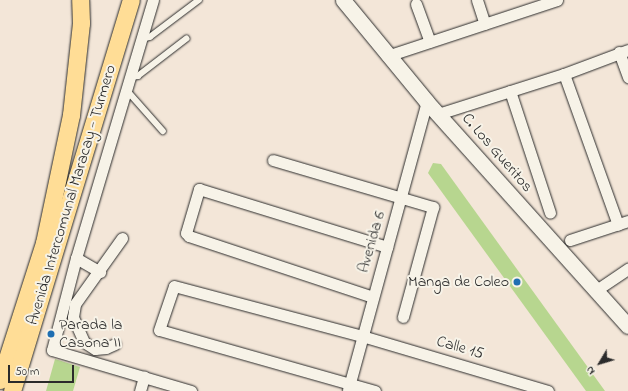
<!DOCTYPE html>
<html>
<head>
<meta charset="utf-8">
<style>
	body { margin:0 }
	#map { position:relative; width:628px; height:391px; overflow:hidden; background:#f3e6d8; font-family:"Indie Flower",sans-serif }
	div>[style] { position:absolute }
	.green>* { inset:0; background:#b7d68f }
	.roads { filter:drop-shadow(0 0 1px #2b2b2b) drop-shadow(0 0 1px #2b2b2b) }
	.lane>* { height:5.5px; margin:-2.75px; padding:0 2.75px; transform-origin:2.75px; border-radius:2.75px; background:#f7f3e8 }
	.street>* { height:11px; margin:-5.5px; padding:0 5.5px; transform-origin:5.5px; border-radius:5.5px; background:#f7f3e8 }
	.secondary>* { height:15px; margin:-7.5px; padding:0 7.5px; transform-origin:7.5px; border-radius:7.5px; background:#f7f3e8 }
	.primary>* { height:17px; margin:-8.5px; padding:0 8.5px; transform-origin:8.5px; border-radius:8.5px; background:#ffdd96 }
	.dots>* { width:11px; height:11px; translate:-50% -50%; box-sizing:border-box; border:2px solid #f7f3e8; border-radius:50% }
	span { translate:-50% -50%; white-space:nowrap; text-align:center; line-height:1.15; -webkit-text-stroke:4px #f7f3e8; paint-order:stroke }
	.street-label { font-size:16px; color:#2b2b2b }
	.poi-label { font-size:16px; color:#2b2b2b }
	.right { translate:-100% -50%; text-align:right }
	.left { translate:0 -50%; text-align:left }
	.north { position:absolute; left:580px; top:343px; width:40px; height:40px; -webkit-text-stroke:3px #f7f3e8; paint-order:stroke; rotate:232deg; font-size:11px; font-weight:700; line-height:16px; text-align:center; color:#2b2b2b }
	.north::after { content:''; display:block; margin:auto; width:14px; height:18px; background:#2b2b2b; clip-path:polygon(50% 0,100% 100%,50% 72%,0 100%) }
	.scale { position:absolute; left:8px; top:365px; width:66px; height:18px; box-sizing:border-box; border:2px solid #2b2b2b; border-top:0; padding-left:5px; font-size:12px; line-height:14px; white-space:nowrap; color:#2b2b2b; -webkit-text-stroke:3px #f7f3e8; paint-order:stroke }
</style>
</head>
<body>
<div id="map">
	<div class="green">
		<div style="clip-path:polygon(433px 163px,441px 164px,605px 391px,586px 391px,428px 173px)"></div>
		<div style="clip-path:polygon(55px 359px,80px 367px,73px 391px,46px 391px)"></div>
	</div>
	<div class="roads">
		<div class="lane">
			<div style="left:141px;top:39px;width:9px;rotate:-13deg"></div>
			<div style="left:150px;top:37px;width:61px;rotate:-37.1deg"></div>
			<div style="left:130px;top:77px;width:8px;rotate:-7deg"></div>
			<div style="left:138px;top:76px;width:61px;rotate:-37.6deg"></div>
			<div style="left:126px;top:89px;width:56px;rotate:48.6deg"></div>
		</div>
		<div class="street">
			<div style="left:153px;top:0;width:269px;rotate:106.6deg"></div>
			<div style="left:76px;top:258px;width:95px;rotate:104.6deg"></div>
			<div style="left:52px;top:350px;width:145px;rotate:16.4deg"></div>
			<div style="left:477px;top:0;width:25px;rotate:72deg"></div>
			<div style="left:416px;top:4px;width:40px;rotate:69.8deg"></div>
			<div style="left:619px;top:52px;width:27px;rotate:70deg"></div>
			<div style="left:387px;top:56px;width:179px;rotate:-18.2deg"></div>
			<div style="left:564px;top:74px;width:160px;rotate:70.3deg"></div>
			<div style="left:510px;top:91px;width:128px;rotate:71.8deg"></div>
			<div style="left:438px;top:114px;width:132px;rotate:-17.6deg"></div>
			<div style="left:564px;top:74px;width:68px;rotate:-20.6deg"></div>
			<div style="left:273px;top:160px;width:167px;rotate:16.4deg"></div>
			<div style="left:433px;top:207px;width:114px;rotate:105.3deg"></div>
			<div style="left:570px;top:240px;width:61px;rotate:-18.1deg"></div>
			<div style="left:76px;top:258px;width:28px;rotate:30deg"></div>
			<div style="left:595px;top:291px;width:40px;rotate:-34deg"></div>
			<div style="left:373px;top:297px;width:194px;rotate:-161.7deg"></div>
			<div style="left:189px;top:236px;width:4px;rotate:-135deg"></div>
			<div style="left:186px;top:233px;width:46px;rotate:-73.5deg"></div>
			<div style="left:199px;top:189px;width:197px;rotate:17.1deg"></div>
			<div style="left:115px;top:344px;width:10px;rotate:156deg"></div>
			<div style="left:106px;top:348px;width:11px;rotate:175deg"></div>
			<div style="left:95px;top:349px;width:13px;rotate:-148deg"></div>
			<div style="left:84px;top:342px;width:27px;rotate:-114deg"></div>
			<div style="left:73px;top:317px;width:13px;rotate:-81deg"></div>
			<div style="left:75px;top:304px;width:81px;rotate:-54.5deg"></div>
			<div style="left:348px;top:390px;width:299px;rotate:-74.7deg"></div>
			<div style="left:140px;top:391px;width:15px;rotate:-74deg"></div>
			<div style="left:375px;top:391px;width:224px;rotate:-164.2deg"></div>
			<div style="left:159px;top:330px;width:46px;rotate:-71.2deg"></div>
			<div style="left:174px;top:286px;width:195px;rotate:14.9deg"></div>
			<div style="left:362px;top:336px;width:194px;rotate:16.5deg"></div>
		</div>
		<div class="secondary">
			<div style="left:343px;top:0;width:132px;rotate:50.5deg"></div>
			<div style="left:427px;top:102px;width:301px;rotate:48.1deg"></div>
		</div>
		<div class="primary">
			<div style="left:0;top:380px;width:144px;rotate:-72.2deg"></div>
			<div style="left:44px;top:243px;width:131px;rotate:-78.1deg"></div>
			<div style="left:71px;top:115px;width:93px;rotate:-83.8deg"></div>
			<div style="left:81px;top:23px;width:23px;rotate:-92deg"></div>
			<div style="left:12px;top:391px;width:409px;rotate:-73.1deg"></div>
		</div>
	</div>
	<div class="dots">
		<div style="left:517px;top:282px;background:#1f6fb2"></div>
		<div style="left:51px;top:334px;background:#1f6fb2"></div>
	</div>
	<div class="street-label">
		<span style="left:497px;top:153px;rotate:49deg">C. Los Gueritos</span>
		<span style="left:72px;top:195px;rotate:-73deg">Avenida Intercomunal Maracay - Turmero</span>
		<span style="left:372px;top:242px;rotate:-74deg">Avenida 6</span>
		<span style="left:460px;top:348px;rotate:16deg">Calle 15</span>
	</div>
	<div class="poi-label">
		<span class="right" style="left:509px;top:282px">Manga de Coleo</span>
		<span class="left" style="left:59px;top:334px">Parada la<br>Casona II</span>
	</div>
	<div class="north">N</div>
	<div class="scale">50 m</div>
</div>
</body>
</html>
